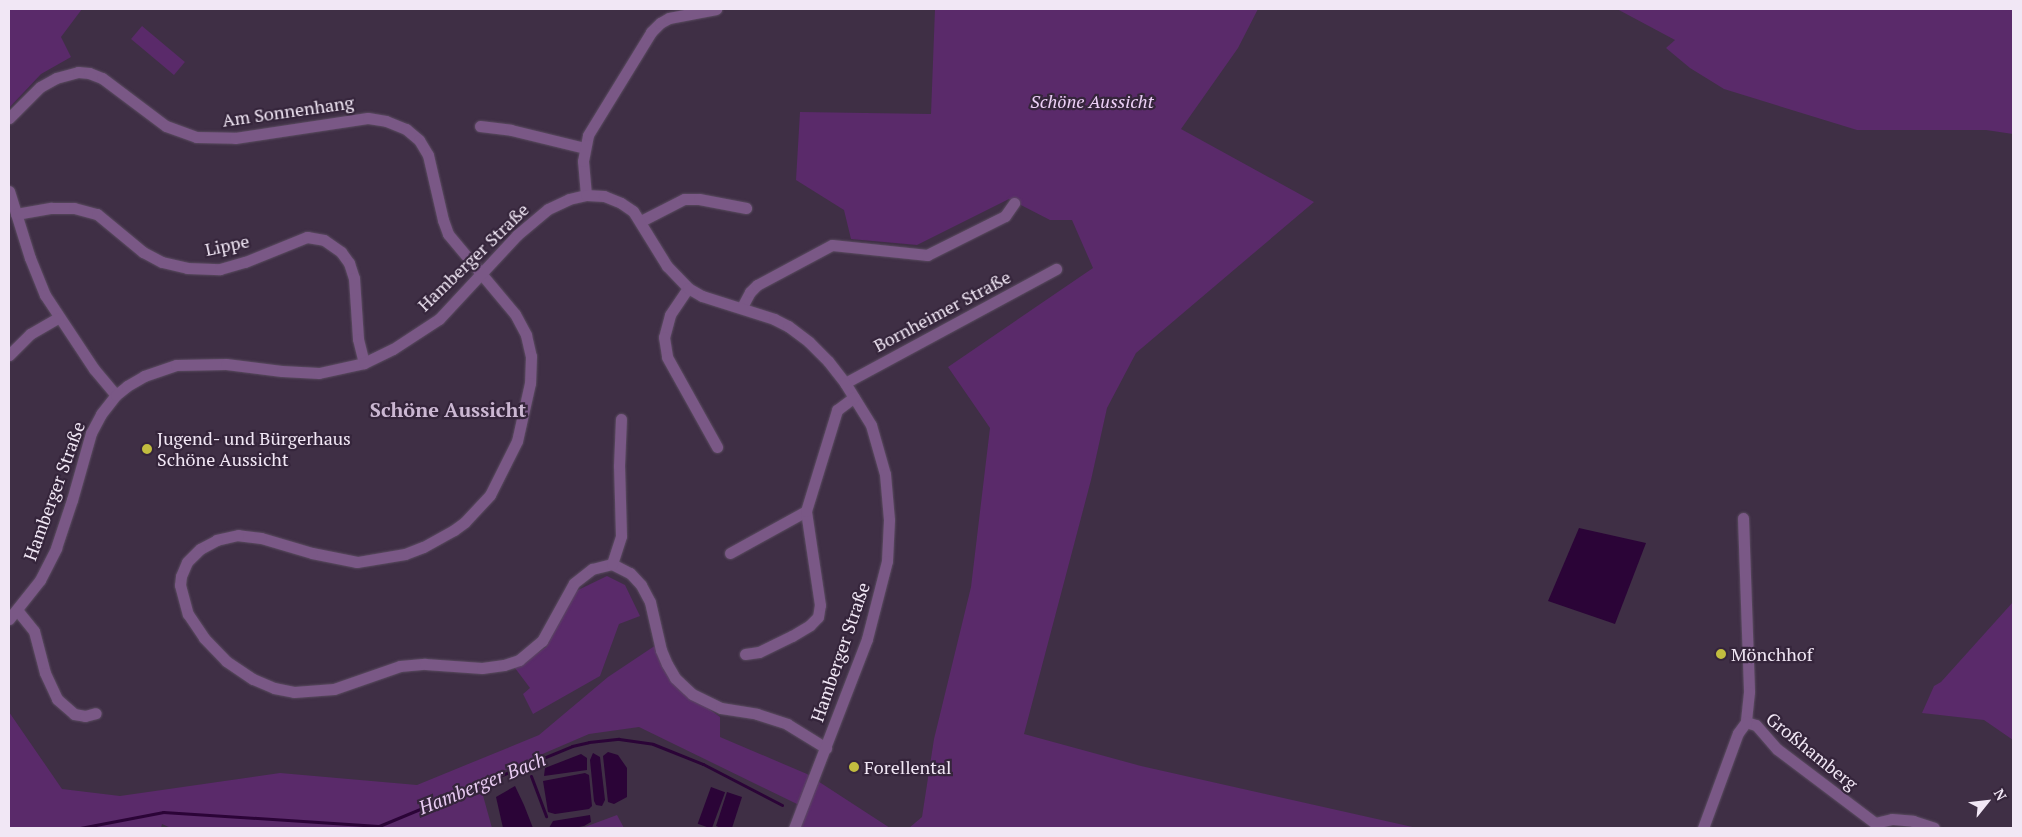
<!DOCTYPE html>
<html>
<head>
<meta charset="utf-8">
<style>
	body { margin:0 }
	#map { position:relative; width:2022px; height:837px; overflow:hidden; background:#3f2f45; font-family:"PT Serif",serif }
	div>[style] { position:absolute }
	.green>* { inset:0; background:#5a2a6a; transform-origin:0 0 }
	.water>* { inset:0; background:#2b0437; transform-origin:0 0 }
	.stream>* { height:3px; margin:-1.5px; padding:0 1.5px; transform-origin:1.5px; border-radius:1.5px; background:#2b0437 }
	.roads { filter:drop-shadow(0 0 1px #5b4c61) drop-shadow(0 0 1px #5b4c61) }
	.minor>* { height:11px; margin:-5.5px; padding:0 5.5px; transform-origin:5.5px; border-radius:5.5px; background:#7a5886 }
	.dots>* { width:14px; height:14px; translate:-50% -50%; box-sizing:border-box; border:2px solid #35253b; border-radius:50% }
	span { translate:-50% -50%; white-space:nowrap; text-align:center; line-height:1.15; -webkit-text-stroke:4.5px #35253b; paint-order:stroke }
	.park-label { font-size:18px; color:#edd0f7; font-style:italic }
	.street-label { font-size:18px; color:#f1e7f5 }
	.poi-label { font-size:18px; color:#f1e7f5 }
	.left { translate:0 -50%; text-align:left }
	.water-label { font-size:19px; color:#e9ccf3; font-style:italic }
	.quarter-label { font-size:20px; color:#cbb7d2; font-weight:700 }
	.frame { position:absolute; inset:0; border:10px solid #f1e7f5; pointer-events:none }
	.north { position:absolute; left:1962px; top:777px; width:50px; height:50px; -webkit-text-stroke:4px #35253b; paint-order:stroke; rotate:61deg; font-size:14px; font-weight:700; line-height:20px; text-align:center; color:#f1e7f5 }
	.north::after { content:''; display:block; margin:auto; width:18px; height:22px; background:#f1e7f5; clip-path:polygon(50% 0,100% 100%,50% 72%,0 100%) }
</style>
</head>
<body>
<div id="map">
	<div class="green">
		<div style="clip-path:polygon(9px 9px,82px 9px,61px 37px,71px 57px,41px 74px,9px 108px)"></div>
		<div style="clip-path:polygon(935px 9px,1258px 9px,1238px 48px,1181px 129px,1314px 202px,1136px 353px,1107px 408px,1091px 480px,1024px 734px,1141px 766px,1417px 828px,909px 828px,922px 817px,934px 739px,971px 587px,990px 428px,948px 367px,1093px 268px,1072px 220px,1050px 220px,1009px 199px,917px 245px,851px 239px,844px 210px,796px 180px,800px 112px,931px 114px)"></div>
		<div style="clip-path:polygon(1617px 9px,2013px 9px,2013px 134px,1986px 130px,1857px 130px,1724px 89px,1690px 68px,1666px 48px,1675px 40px)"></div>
		<div style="left:142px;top:26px;width:56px;height:17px;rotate:40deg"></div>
		<div style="clip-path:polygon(607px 576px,625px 585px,640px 616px,619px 624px,600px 676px,533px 714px,523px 694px,530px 688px,515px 668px,546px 647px,576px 591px)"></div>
		<div style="clip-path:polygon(2013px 602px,2013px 740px,1984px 720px,1922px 713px,1934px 686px,1941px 682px)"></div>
		<div style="clip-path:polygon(656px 645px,672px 682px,720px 717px,720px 737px,807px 774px,890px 828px,790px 828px,797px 804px,639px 727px,589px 734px,482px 780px,482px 792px,492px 828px,171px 828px,162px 824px,161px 828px,9px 828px,9px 712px,62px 789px,120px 796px,280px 773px,417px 785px,539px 735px,608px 677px)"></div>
		<div style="clip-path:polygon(617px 815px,624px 828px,582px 828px)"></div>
	</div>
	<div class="water">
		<div style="clip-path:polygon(1579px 528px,1646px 543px,1615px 624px,1548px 601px)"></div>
		<div style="clip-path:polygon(608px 752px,618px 755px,627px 768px,627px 797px,614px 804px,608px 802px,603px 756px)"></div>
		<div style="clip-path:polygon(593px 753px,600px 757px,605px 800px,602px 806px,596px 805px,594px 801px,590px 760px)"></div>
		<div style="clip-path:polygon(581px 754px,587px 758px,587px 770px,544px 776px,545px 768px)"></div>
		<div style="clip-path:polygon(585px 773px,589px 775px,592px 806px,589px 809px,555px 814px,548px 812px,543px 781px)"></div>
		<div style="clip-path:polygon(515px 786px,524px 805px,533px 828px,503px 828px,496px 797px)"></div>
		<div style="left:711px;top:787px;width:15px;height:39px;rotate:20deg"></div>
		<div style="clip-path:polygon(727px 792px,742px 797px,732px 828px,721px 828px,716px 826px)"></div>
		<div style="clip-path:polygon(590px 815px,591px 822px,584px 826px,574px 828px,549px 828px,553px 821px)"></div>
	</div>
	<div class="stream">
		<div style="left:531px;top:776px;width:43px;rotate:69.4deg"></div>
		<div style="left:80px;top:828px;width:85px;rotate:-10.9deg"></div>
		<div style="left:163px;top:812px;width:216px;rotate:3.7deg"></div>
		<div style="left:379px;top:826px;width:209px;rotate:-22.5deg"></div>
		<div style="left:572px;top:746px;width:17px;rotate:-13deg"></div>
		<div style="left:589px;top:742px;width:30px;rotate:-6deg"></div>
		<div style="left:619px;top:739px;width:34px;rotate:8deg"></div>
		<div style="left:653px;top:744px;width:54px;rotate:21.8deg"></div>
		<div style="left:703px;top:764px;width:89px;rotate:27.4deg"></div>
	</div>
	<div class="roads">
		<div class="minor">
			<div style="left:9px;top:118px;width:44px;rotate:-45deg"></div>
			<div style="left:40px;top:87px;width:18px;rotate:-29deg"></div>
			<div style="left:56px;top:78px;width:23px;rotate:-15deg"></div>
			<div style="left:78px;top:72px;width:11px;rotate:5deg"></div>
			<div style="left:89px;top:73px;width:14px;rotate:21deg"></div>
			<div style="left:102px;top:78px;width:80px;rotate:36.9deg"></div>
			<div style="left:166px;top:126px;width:32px;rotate:20deg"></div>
			<div style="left:196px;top:137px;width:39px;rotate:1deg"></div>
			<div style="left:235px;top:138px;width:134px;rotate:-8.6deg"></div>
			<div style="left:368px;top:118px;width:18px;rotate:9deg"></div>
			<div style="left:386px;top:121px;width:22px;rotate:22deg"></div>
			<div style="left:406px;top:129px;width:17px;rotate:40deg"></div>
			<div style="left:419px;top:140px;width:17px;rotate:59deg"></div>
			<div style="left:428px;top:155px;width:67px;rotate:77deg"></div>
			<div style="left:443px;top:220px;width:15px;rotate:70deg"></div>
			<div style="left:448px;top:234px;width:104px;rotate:50.1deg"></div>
			<div style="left:515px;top:314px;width:24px;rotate:62deg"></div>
			<div style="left:526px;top:335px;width:22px;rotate:77deg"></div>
			<div style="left:531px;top:356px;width:27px;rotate:92deg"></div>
			<div style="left:530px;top:383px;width:59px;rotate:102.6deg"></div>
			<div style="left:517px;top:441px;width:60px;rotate:116.6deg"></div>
			<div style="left:490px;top:495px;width:37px;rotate:133deg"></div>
			<div style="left:465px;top:522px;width:14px;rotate:144deg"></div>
			<div style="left:454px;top:530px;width:35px;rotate:151deg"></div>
			<div style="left:423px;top:547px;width:19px;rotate:159deg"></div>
			<div style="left:405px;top:554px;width:49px;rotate:170.5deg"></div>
			<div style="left:357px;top:562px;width:46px;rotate:-168.7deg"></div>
			<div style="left:312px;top:553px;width:53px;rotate:-163.6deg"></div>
			<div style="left:261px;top:538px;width:23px;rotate:-173deg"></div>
			<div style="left:238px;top:535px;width:22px;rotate:167deg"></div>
			<div style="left:217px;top:540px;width:19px;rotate:152deg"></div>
			<div style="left:200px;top:549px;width:18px;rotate:135deg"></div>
			<div style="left:187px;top:562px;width:15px;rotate:113deg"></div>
			<div style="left:181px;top:576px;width:9px;rotate:96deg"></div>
			<div style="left:180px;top:585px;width:30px;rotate:75deg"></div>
			<div style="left:188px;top:614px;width:29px;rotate:56deg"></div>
			<div style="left:204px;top:638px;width:32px;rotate:46deg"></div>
			<div style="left:226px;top:661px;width:32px;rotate:34deg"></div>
			<div style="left:253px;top:679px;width:23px;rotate:23deg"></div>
			<div style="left:274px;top:688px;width:20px;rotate:11deg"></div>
			<div style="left:294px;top:692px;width:40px;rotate:-4.3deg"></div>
			<div style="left:334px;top:689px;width:70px;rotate:-19.2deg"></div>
			<div style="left:400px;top:666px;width:25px;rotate:-5deg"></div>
			<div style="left:425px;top:664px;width:57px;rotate:4deg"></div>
			<div style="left:482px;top:668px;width:22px;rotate:-8deg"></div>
			<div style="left:504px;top:665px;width:16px;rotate:-18deg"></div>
			<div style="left:519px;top:660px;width:30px;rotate:-40deg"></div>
			<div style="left:542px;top:641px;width:66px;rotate:-61.1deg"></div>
			<div style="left:574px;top:583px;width:23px;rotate:-38deg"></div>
			<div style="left:592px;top:569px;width:21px;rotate:-14deg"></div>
			<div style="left:612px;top:564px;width:20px;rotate:27deg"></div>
			<div style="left:630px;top:573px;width:16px;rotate:47deg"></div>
			<div style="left:641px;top:585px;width:19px;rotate:62deg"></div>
			<div style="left:650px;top:602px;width:49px;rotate:77.1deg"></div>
			<div style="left:661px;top:650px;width:15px;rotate:67deg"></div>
			<div style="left:667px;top:664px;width:16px;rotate:60deg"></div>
			<div style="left:675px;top:678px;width:23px;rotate:43deg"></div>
			<div style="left:692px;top:694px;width:32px;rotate:26deg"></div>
			<div style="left:721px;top:708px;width:36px;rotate:9deg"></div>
			<div style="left:757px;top:714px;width:32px;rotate:18deg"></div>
			<div style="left:787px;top:724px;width:46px;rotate:31.6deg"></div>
			<div style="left:480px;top:126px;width:31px;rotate:7deg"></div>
			<div style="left:511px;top:130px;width:76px;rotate:13.7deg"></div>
			<div style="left:9px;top:191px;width:70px;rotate:72.6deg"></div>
			<div style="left:30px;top:258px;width:40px;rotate:68deg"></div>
			<div style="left:45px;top:295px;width:89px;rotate:56.5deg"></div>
			<div style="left:94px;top:369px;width:34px;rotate:50deg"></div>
			<div style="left:586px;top:195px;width:34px;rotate:-95deg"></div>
			<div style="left:583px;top:161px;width:26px;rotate:-79deg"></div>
			<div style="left:588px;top:135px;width:121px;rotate:-58.5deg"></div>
			<div style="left:651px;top:32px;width:13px;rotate:-45deg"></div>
			<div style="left:660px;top:23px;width:10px;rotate:-29deg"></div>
			<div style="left:669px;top:18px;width:48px;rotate:-10.8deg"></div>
			<div style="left:16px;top:214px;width:36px;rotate:-10deg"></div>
			<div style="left:51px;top:208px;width:23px"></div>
			<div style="left:74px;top:208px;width:24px;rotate:15deg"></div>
			<div style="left:97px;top:214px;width:60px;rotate:39.6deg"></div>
			<div style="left:143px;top:252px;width:21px;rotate:28deg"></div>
			<div style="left:162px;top:262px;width:26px;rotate:13deg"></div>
			<div style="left:187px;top:268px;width:33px;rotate:2deg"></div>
			<div style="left:220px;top:269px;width:26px;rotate:-16deg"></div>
			<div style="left:245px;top:262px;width:67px;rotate:-22deg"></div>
			<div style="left:307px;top:237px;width:17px;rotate:10deg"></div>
			<div style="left:324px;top:240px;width:21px;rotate:35deg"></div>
			<div style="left:341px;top:252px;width:14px;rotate:54deg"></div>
			<div style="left:349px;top:263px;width:16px;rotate:72deg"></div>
			<div style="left:354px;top:278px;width:61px;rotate:86.2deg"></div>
			<div style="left:358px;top:339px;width:25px;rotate:76deg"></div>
			<div style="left:641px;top:221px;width:48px;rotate:-27.1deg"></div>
			<div style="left:684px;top:199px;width:15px"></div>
			<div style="left:699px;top:199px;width:48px;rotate:10.8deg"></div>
			<div style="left:688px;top:288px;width:32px;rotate:124deg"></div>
			<div style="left:670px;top:315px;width:23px;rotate:105deg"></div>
			<div style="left:664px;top:337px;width:20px;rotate:81deg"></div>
			<div style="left:667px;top:357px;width:103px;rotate:60.9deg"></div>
			<div style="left:742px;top:307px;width:17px;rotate:-62deg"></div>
			<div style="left:750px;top:292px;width:10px;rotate:-45deg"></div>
			<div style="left:757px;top:285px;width:85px;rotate:-28.1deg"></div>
			<div style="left:832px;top:245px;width:96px;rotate:6deg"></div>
			<div style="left:927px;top:255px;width:87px;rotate:-26.6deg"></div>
			<div style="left:1005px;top:216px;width:16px;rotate:-55deg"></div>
			<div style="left:9px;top:355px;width:30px;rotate:-45deg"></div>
			<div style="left:30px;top:334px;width:32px;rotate:-30deg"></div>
			<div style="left:845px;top:383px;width:240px;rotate:-28.4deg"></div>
			<div style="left:1743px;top:518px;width:174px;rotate:88deg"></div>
			<div style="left:1749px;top:692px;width:30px;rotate:96deg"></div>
			<div style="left:1746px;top:722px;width:10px;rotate:17deg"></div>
			<div style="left:1756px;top:725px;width:32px;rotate:49deg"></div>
			<div style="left:1777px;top:749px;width:123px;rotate:37.1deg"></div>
			<div style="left:1875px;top:823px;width:17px;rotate:-13deg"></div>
			<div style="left:1892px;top:819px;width:21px;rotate:5deg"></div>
			<div style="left:1913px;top:821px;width:22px;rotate:18deg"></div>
			<div style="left:730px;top:553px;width:87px;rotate:-28.9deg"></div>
			<div style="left:612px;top:564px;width:29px;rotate:-72deg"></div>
			<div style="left:621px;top:536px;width:70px;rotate:-91.6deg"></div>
			<div style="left:619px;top:466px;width:47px;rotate:-87.6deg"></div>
			<div style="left:17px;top:610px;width:27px;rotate:51deg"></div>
			<div style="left:34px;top:631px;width:43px;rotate:75.3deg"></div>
			<div style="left:45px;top:673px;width:29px;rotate:65deg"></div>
			<div style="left:57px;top:699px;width:23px;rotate:41deg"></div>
			<div style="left:74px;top:714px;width:11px;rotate:10deg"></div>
			<div style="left:85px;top:716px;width:11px;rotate:-15deg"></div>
			<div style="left:9px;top:619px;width:50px;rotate:-51.5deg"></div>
			<div style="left:40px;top:580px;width:36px;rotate:-63deg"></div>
			<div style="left:56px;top:548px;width:51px;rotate:-71.6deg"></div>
			<div style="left:72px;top:500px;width:70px;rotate:-74.2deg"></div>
			<div style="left:91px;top:433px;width:21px;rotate:-62deg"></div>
			<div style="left:101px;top:414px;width:24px;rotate:-52deg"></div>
			<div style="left:116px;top:395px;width:14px;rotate:-39deg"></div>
			<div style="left:127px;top:386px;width:20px;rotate:-30deg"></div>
			<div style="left:144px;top:376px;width:34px;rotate:-19deg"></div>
			<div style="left:176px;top:365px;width:50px;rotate:-1.1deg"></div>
			<div style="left:226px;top:364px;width:56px;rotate:7.1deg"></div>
			<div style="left:282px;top:371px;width:37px;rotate:3deg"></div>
			<div style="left:319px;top:373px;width:46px;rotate:-12.5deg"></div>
			<div style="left:364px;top:363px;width:32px;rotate:-26deg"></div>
			<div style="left:393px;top:349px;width:55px;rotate:-33.1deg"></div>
			<div style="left:439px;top:319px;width:115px;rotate:-47.1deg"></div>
			<div style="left:517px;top:235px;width:40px;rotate:-40deg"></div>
			<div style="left:548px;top:209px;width:23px;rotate:-25deg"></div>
			<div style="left:569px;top:199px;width:17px;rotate:-13deg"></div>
			<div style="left:586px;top:195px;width:18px;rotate:3deg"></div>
			<div style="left:604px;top:196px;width:18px;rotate:22deg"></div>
			<div style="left:621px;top:203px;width:14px;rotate:34deg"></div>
			<div style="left:633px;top:211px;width:65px;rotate:58.3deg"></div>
			<div style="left:667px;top:266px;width:30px;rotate:46deg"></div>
			<div style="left:688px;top:288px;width:16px;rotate:30deg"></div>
			<div style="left:702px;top:296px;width:76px;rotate:17.7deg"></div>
			<div style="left:774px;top:319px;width:16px;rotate:27deg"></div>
			<div style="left:788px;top:326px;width:26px;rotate:37deg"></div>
			<div style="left:809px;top:342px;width:27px;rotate:45deg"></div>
			<div style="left:828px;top:361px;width:28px;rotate:52deg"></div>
			<div style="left:845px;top:383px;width:49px;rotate:58.2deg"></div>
			<div style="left:871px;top:425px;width:51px;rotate:74.1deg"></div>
			<div style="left:885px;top:474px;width:46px;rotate:85deg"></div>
			<div style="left:889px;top:520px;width:41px;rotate:92.8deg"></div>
			<div style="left:887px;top:561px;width:81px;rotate:104.4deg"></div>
			<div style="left:867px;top:639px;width:203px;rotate:111.1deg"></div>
			<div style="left:745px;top:654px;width:14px;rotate:-8deg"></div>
			<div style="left:759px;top:652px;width:37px;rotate:-26deg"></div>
			<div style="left:792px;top:636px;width:21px;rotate:-31deg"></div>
			<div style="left:810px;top:625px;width:11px;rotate:-45deg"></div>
			<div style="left:818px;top:617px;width:12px;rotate:-81deg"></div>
			<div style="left:820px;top:605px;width:95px;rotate:-98.5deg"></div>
			<div style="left:806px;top:511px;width:106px;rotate:-72.9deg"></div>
			<div style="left:837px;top:410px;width:21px;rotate:-37deg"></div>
			<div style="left:1703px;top:828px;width:101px;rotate:-69.8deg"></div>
			<div style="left:1738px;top:733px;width:14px;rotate:-54deg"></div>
		</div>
	</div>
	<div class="dots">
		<div style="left:147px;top:449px;background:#c2bd3f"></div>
		<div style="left:1721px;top:654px;background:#c2bd3f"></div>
		<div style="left:854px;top:767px;background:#c2bd3f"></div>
	</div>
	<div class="park-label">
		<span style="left:1092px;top:101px">Schöne Aussicht</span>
	</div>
	<div class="street-label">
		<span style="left:288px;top:111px;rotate:-8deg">Am Sonnenhang</span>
		<span style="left:227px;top:245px;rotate:-12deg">Lippe</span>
		<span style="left:473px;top:257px;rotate:-44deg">Hamberger Straße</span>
		<span style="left:942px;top:311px;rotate:-28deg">Bornheimer Straße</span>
		<span style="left:54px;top:491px;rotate:-70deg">Hamberger Straße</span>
		<span style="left:840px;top:652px;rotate:-71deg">Hamberger Straße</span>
		<span style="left:1812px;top:751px;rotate:39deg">Großhamberg</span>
	</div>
	<div class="poi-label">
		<span class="left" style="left:157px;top:449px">Jugend- und Bürgerhaus<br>Schöne Aussicht</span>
		<span class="left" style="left:1731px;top:654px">Mönchhof</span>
		<span class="left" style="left:864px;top:767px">Forellental</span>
	</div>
	<div class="water-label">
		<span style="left:482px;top:783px;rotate:-22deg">Hamberger Bach</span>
	</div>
	<div class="quarter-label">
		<span style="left:448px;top:409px">Schöne Aussicht</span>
	</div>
	<div class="frame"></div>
	<div class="north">N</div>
</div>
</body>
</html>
